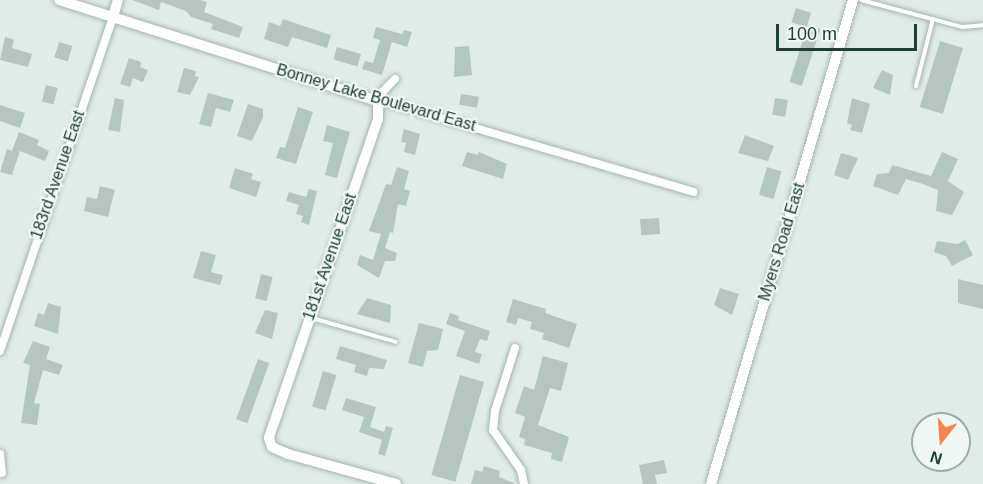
<!DOCTYPE html>
<html>
<head>
<meta charset="utf-8">
<style>
	body { margin:0 }
	#map { position:relative; width:983px; height:484px; overflow:hidden; background:#e0ece7; font-family:Helvetica,sans-serif }
	div>[style] { position:absolute }
	.building>* { inset:0; background:#b5c6c0; transform-origin:0 0 }
	.roads { filter:drop-shadow(0 0 2px #a3b4af) drop-shadow(0 0 2px #a3b4af) }
	.lane>* { height:4px; margin:-2px; padding:0 2px; transform-origin:2px; border-radius:2px; background:#fff }
	.street>* { height:8px; margin:-4px; padding:0 4px; transform-origin:4px; border-radius:4px; background:#fff }
	.secondary>* { height:10px; margin:-5px; padding:0 5px; transform-origin:5px; border-radius:5px; background:#fff }
	span { translate:-50% -50%; white-space:nowrap; text-align:center; line-height:1.15; -webkit-text-stroke:4.5px #f0f8f5; paint-order:stroke }
	.street-label { font-size:16px; color:#203d37 }
	.north { position:absolute; left:911px; top:412px; width:60px; height:60px; box-sizing:border-box; background:#f0f8f5; border:2px solid #9dada9; border-radius:50%; rotate:197deg; font-size:16px; font-weight:700; line-height:24px; text-align:center; color:#203d37 }
	.north::after { content:''; display:block; margin:auto; width:21px; height:27px; background:#f78552; clip-path:polygon(50% 0,100% 100%,50% 72%,0 100%) }
	.scale { position:absolute; left:776px; top:24px; width:141px; height:27px; box-sizing:border-box; border:3px solid #203d37; border-top:0; padding-left:8px; font-size:18px; line-height:21px; white-space:nowrap; color:#203d37; -webkit-text-stroke:4px #f0f8f5; paint-order:stroke }
</style>
</head>
<body>
<div id="map">
	<div class="building">
		<div style="clip-path:polygon(132px 0,200px 0,207px 2px,204px 12px,243px 27px,239px 38px,211px 29px,213px 24px,191px 17px,186px 11px,161px 2px,159px 10px)"></div>
		<div style="left:796px;top:8px;width:16px;height:15px;rotate:18deg"></div>
		<div style="clip-path:polygon(283px 19px,331px 35px,327px 48px,292px 37px,288px 47px,264px 39px,269px 22px,280px 26px)"></div>
		<div style="left:808px;top:25px;width:13px;height:60px;rotate:18deg"></div>
		<div style="clip-path:polygon(376px 27px,402px 34px,404px 30px,412px 32px,407px 47px,392px 42px,382px 75px,362px 69px,365px 61px,373px 63px,380px 40px,373px 38px)"></div>
		<div style="clip-path:polygon(5px 37px,14px 40px,12px 48px,32px 54px,28px 67px,0 60px)"></div>
		<div style="left:940px;top:41px;width:24px;height:69px;rotate:17deg"></div>
		<div style="left:59px;top:42px;width:14px;height:16px;rotate:17deg"></div>
		<div style="clip-path:polygon(469px 46px,472px 75px,454px 77px,455px 47px)"></div>
		<div style="left:337px;top:47px;width:25px;height:13px;rotate:16deg"></div>
		<div style="clip-path:polygon(129px 58px,141px 62px,140px 67px,148px 70px,143px 82px,133px 78px,130px 87px,120px 84px)"></div>
		<div style="clip-path:polygon(184px 68px,196px 71px,195px 76px,199px 77px,190px 95px,177px 92px)"></div>
		<div style="clip-path:polygon(882px 70px,893px 75px,890px 95px,873px 88px)"></div>
		<div style="left:46px;top:85px;width:12px;height:17px;rotate:14deg"></div>
		<div style="clip-path:polygon(208px 93px,234px 100px,230px 112px,216px 108px,211px 127px,199px 124px)"></div>
		<div style="left:461px;top:94px;width:18px;height:11px;rotate:9deg"></div>
		<div style="clip-path:polygon(115px 98px,124px 100px,120px 132px,108px 130px)"></div>
		<div style="left:775px;top:98px;width:13px;height:17px;rotate:9deg"></div>
		<div style="clip-path:polygon(852px 98px,870px 104px,862px 133px,850px 130px,852px 125px,847px 123px)"></div>
		<div style="clip-path:polygon(248px 104px,263px 109px,263px 117px,252px 141px,237px 136px)"></div>
		<div style="clip-path:polygon(0 105px,25px 113px,20px 128px,0 121px)"></div>
		<div style="clip-path:polygon(298px 107px,313px 112px,296px 164px,276px 158px,280px 147px,285px 148px)"></div>
		<div style="clip-path:polygon(327px 125px,350px 132px,337px 178px,325px 175px,333px 143px,323px 141px)"></div>
		<div style="clip-path:polygon(404px 129px,420px 134px,415px 155px,404px 152px,406px 143px,401px 142px)"></div>
		<div style="clip-path:polygon(19px 132px,39px 140px,37px 145px,49px 151px,45px 161px,20px 151px,12px 175px,0 172px,7px 149px,12px 151px)"></div>
		<div style="clip-path:polygon(745px 135px,774px 146px,768px 161px,738px 153px)"></div>
		<div style="clip-path:polygon(467px 152px,478px 155px,479px 152px,507px 164px,503px 179px,462px 166px)"></div>
		<div style="clip-path:polygon(942px 152px,958px 159px,948px 181px,964px 192px,952px 215px,936px 211px,938px 190px,923px 184px,906px 179px,898px 195px,873px 186px,877px 174px,889px 173px,892px 165px,931px 176px)"></div>
		<div style="clip-path:polygon(841px 153px,858px 158px,848px 180px,834px 175px)"></div>
		<div style="clip-path:polygon(397px 167px,409px 171px,404px 189px,410px 191px,406px 206px,398px 204px,393px 233px,390px 232px,385px 248px,397px 253px,395px 261px,385px 261px,379px 278px,357px 265px,360px 255px,373px 260px,381px 234px,369px 231px,386px 184px,391px 185px)"></div>
		<div style="left:767px;top:167px;width:15px;height:29px;rotate:16deg"></div>
		<div style="clip-path:polygon(235px 168px,253px 174px,251px 179px,261px 182px,256px 197px,229px 188px)"></div>
		<div style="clip-path:polygon(100px 186px,115px 190px,108px 217px,84px 211px,87px 197px,97px 199px)"></div>
		<div style="clip-path:polygon(309px 189px,317px 191px,309px 225px,301px 222px,303px 216px,296px 214px,299px 205px,286px 201px,289px 192px,306px 197px)"></div>
		<div style="left:659px;top:218px;width:16px;height:19px;rotate:86deg"></div>
		<div style="clip-path:polygon(965px 240px,973px 255px,952px 266px,946px 256px,934px 252px,937px 241px,958px 244px)"></div>
		<div style="clip-path:polygon(201px 251px,216px 255px,211px 272px,223px 275px,220px 285px,193px 278px)"></div>
		<div style="left:261px;top:274px;width:12px;height:25px;rotate:14deg"></div>
		<div style="clip-path:polygon(958px 279px,983px 285px,983px 309px,958px 303px)"></div>
		<div style="clip-path:polygon(720px 288px,739px 294px,732px 315px,714px 305px)"></div>
		<div style="clip-path:polygon(367px 298px,391px 305px,390px 323px,357px 314px)"></div>
		<div style="clip-path:polygon(513px 299px,546px 309px,545px 313px,577px 324px,569px 348px,542px 339px,544px 333px,530px 329px,532px 322px,518px 318px,516px 325px,506px 322px)"></div>
		<div style="clip-path:polygon(48px 303px,61px 307px,58px 334px,34px 326px,38px 313px,44px 315px)"></div>
		<div style="clip-path:polygon(265px 310px,278px 313px,272px 339px,255px 333px)"></div>
		<div style="clip-path:polygon(450px 313px,459px 316px,458px 320px,490px 331px,487px 341px,480px 339px,475px 352px,482px 354px,479px 364px,456px 356px,465px 331px,446px 324px)"></div>
		<div style="clip-path:polygon(419px 323px,443px 329px,438px 350px,427px 351px,423px 367px,408px 363px)"></div>
		<div style="clip-path:polygon(33px 341px,50px 347px,46px 359px,63px 365px,59px 375px,43px 370px,34px 403px,40px 404px,37px 425px,21px 423px,30px 365px,23px 363px)"></div>
		<div style="clip-path:polygon(340px 346px,387px 360px,384px 369px,369px 368px,367px 376px,354px 372px,356px 365px,336px 359px)"></div>
		<div style="clip-path:polygon(543px 356px,568px 363px,561px 391px,550px 388px,538px 425px,569px 437px,562px 462px,551px 459px,552px 453px,524px 445px,525px 439px,519px 437px,525px 417px,515px 413px,524px 386px,534px 390px)"></div>
		<div style="left:258px;top:359px;width:12px;height:64px;rotate:20deg"></div>
		<div style="left:323px;top:371px;width:14px;height:37px;rotate:17deg"></div>
		<div style="left:460px;top:375px;width:25px;height:104px;rotate:16deg"></div>
		<div style="clip-path:polygon(346px 398px,376px 407px,370px 427px,384px 432px,386px 426px,393px 428px,385px 456px,378px 454px,382px 440px,359px 432px,364px 417px,342px 410px)"></div>
		<div style="clip-path:polygon(664px 460px,667px 473px,655px 475px,657px 484px,643px 484px,639px 465px)"></div>
		<div style="clip-path:polygon(484px 466px,500px 471px,499px 477px,516px 484px,471px 484px,475px 470px,482px 472px)"></div>
	</div>
	<div class="roads">
		<div class="lane">
			<div style="left:861px;top:0;width:105px;rotate:15deg"></div>
			<div style="left:962px;top:27px;width:21px;rotate:-5deg"></div>
			<div style="left:916px;top:86px;width:69px;rotate:-75.8deg"></div>
			<div style="left:312px;top:318px;width:87px;rotate:15.9deg"></div>
		</div>
		<div class="street">
			<div style="left:395px;top:79px;width:28px;rotate:134deg"></div>
			<div style="left:376px;top:99px;width:331px;rotate:16.3deg"></div>
			<div style="left:515px;top:348px;width:66px;rotate:107.6deg"></div>
			<div style="left:495px;top:411px;width:19px;rotate:96deg"></div>
			<div style="left:493px;top:430px;width:49px;rotate:55deg"></div>
			<div style="left:521px;top:470px;width:14px;rotate:78deg"></div>
			<div style="left:0;top:351px;width:353px;rotate:-71.3deg"></div>
			<div style="left:0;top:454px;width:19px;rotate:84deg"></div>
		</div>
		<div class="secondary">
			<div style="left:59px;top:0;width:335px;rotate:17.6deg"></div>
			<div style="left:378px;top:101px;width:18px;rotate:90deg"></div>
			<div style="left:378px;top:119px;width:337px;rotate:108.9deg"></div>
			<div style="left:269px;top:438px;width:9px;rotate:72deg"></div>
			<div style="left:272px;top:447px;width:17px;rotate:24deg"></div>
			<div style="left:288px;top:454px;width:112px;rotate:15.5deg"></div>
			<div style="left:113px;top:17px;width:18px;rotate:-74deg"></div>
			<div style="left:711px;top:484px;width:504px;rotate:-73.65deg"></div>
		</div>
	</div>
	<div class="street-label">
		<span style="left:376px;top:98px;rotate:16deg">Bonney Lake Boulevard East</span>
		<span style="left:58px;top:175px;rotate:-71deg">183rd Avenue East</span>
		<span style="left:782px;top:242px;rotate:-73deg">Myers Road East</span>
		<span style="left:330px;top:257px;rotate:-71deg">181st Avenue East</span>
	</div>
	<div class="north">N</div>
	<div class="scale">100 m</div>
</div>
</body>
</html>
